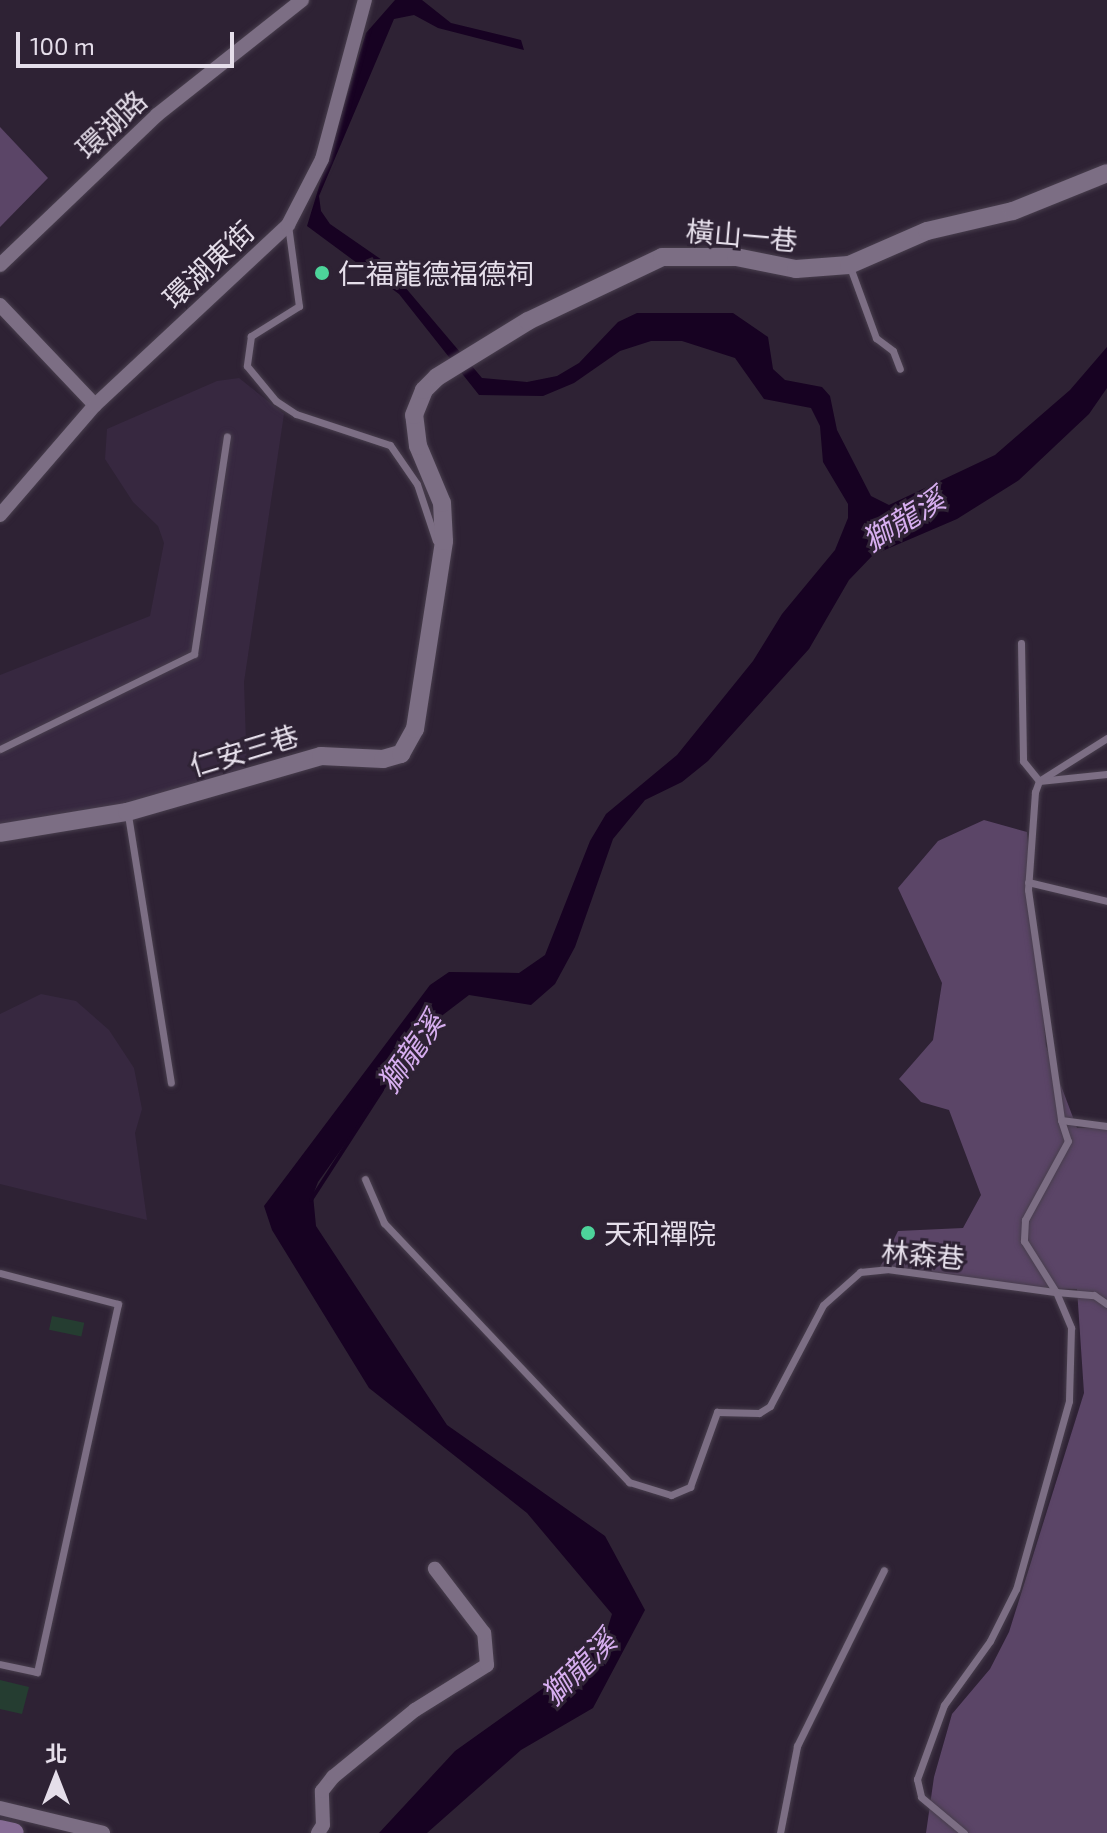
<!DOCTYPE html>
<html>
<head>
<meta charset="utf-8">
<style>
	body { margin:0 }
	#map { position:relative; width:1107px; height:1833px; overflow:hidden; background:#2e2234; font-family:"Exo 2","Noto Sans TC",sans-serif }
	div>[style] { position:absolute }
	.built>* { inset:0; background:#372840 }
	.green>* { inset:0; background:#5b4567 }
	.water>* { inset:0; background:#170222 }
	.stream>* { height:4px; margin:-2px; padding:0 2px; transform-origin:2px; border-radius:2px; background:#170222 }
	.building>* { inset:0; background:#253d31; transform-origin:0 0 }
	.roads { filter:drop-shadow(0 0 2px #483e4d) drop-shadow(0 0 2px #483e4d) }
	.service>* { height:7px; margin:-3.5px; padding:0 3.5px; transform-origin:3.5px; border-radius:3.5px; background:#7c6e84 }
	.minor>* { height:14px; margin:-7px; padding:0 7px; transform-origin:7px; border-radius:7px; background:#7c6e84 }
	.tertiary>* { height:18px; margin:-9px; padding:0 9px; transform-origin:9px; border-radius:9px; background:#7c6e84 }
	.secondary>* { height:20px; margin:-10px; padding:0 10px; transform-origin:10px; border-radius:10px; background:#866c95 }
	.dots>* { width:22px; height:22px; translate:-50% -50%; box-sizing:border-box; border:4px solid #2e2234; border-radius:50% }
	span { translate:-50% -50%; white-space:nowrap; text-align:center; line-height:1.15; -webkit-text-stroke:6px #2e2234; paint-order:stroke }
	.street-label { font-size:28px; color:#e5deea }
	.poi-label { font-size:28px; color:#e5deea }
	.left { translate:0 -50%; text-align:left }
	.water-label { font-size:30px; color:#d7aef0; font-style:italic }
	.north { position:absolute; left:16px; top:1737px; width:80px; height:80px; -webkit-text-stroke:6px #2e2234; paint-order:stroke; rotate:0deg; font-size:22px; font-weight:700; line-height:32px; text-align:center; color:#e5deea }
	.north::after { content:''; display:block; margin:auto; width:28px; height:36px; background:#e5deea; clip-path:polygon(50% 0,100% 100%,50% 72%,0 100%) }
	.scale { position:absolute; left:16px; top:32px; width:218px; height:36px; box-sizing:border-box; border:4px solid #e5deea; border-top:0; padding-left:10px; font-size:24px; line-height:28px; white-space:nowrap; color:#e5deea; -webkit-text-stroke:6px #2e2234; paint-order:stroke }
</style>
</head>
<body>
<div id="map">
	<div class="built">
		<div style="clip-path:polygon(239px 378px,284px 414px,244px 682px,247px 772px,72px 817px,0 825px,0 675px,150px 616px,164px 543px,158px 526px,133px 502px,105px 459px,107px 429px,217px 381px)"></div>
		<div style="clip-path:polygon(41px 994px,76px 1001px,109px 1030px,134px 1068px,142px 1109px,135px 1133px,147px 1220px,0 1184px,0 1014px)"></div>
	</div>
	<div class="green">
		<div style="clip-path:polygon(0 127px,48px 178px,0 227px)"></div>
		<div style="clip-path:polygon(984px 820px,1027px 832px,1046px 1046px,1077px 1128px,1107px 1127px,1107px 1833px,926px 1833px,934px 1777px,952px 1714px,990px 1669px,1009px 1632px,1084px 1393px,1077px 1289px,1011px 1288px,878px 1271px,898px 1231px,963px 1228px,981px 1195px,949px 1110px,921px 1102px,899px 1079px,933px 1040px,942px 983px,898px 888px,938px 841px)"></div>
	</div>
	<div class="water">
		<div style="clip-path:polygon(395px 0,422px 0,451px 23px,521px 40px,524px 50px,438px 28px,414px 15px,394px 19px,319px 196px,321px 211px,330px 224px,382px 260px,482px 378px,527px 382px,557px 376px,579px 363px,618px 322px,637px 313px,733px 313px,768px 337px,773px 369px,785px 380px,822px 387px,830px 396px,837px 430px,871px 496px,889px 505px,995px 455px,1070px 390px,1107px 347px,1107px 388px,1089px 414px,1019px 480px,957px 519px,873px 555px,849px 580px,809px 649px,708px 761px,682px 782px,645px 800px,613px 839px,575px 947px,555px 984px,531px 1005px,469px 995px,410px 1040px,403px 1063px,318px 1182px,313px 1195px,316px 1226px,447px 1425px,605px 1536px,645px 1610px,593px 1708px,521px 1750px,427px 1833px,379px 1833px,455px 1751px,580px 1662px,606px 1633px,612px 1614px,527px 1513px,369px 1388px,272px 1230px,264px 1206px,430px 985px,449px 972px,519px 973px,545px 955px,590px 841px,606px 814px,677px 755px,753px 661px,782px 614px,835px 550px,848px 518px,848px 504px,823px 462px,820px 426px,811px 408px,764px 399px,735px 358px,682px 341px,651px 341px,620px 351px,574px 383px,543px 396px,479px 395px,399px 294px,307px 226px,366px 33px)"></div>
	</div>
	<div class="stream">
		<div style="left:405px;top:1056px;width:31px;rotate:-57deg"></div>
		<div style="left:311px;top:1200px;width:131px;rotate:-57.2deg"></div>
	</div>
	<div class="building">
		<div style="left:52px;top:1316px;width:33px;height:14px;rotate:12deg"></div>
		<div style="clip-path:polygon(0 1680px,29px 1687px,22px 1714px,0 1709px)"></div>
	</div>
	<div class="roads">
		<div class="service">
			<div style="left:288px;top:225px;width:82px;rotate:82.3deg"></div>
			<div style="left:299px;top:306px;width:57px;rotate:148deg"></div>
			<div style="left:251px;top:336px;width:30px;rotate:98deg"></div>
			<div style="left:247px;top:366px;width:45px;rotate:50.4deg"></div>
			<div style="left:276px;top:401px;width:24px;rotate:33deg"></div>
			<div style="left:296px;top:414px;width:99px;rotate:18.3deg"></div>
			<div style="left:390px;top:445px;width:47px;rotate:55.3deg"></div>
			<div style="left:417px;top:484px;width:60px;rotate:71.6deg"></div>
			<div style="left:850px;top:267px;width:76px;rotate:69.9deg"></div>
			<div style="left:876px;top:338px;width:21px;rotate:37deg"></div>
			<div style="left:893px;top:351px;width:19px;rotate:69deg"></div>
			<div style="left:1021px;top:643px;width:118px;rotate:89deg"></div>
			<div style="left:1023px;top:761px;width:26px;rotate:51deg"></div>
			<div style="left:1039px;top:781px;width:68px;rotate:-5.9deg"></div>
			<div style="left:1107px;top:738px;width:80px;rotate:147.7deg"></div>
			<div style="left:1039px;top:781px;width:12px;rotate:110deg"></div>
			<div style="left:1035px;top:792px;width:98px;rotate:94.1deg"></div>
			<div style="left:1028px;top:890px;width:232px;rotate:81.8deg"></div>
			<div style="left:1061px;top:1120px;width:22px;rotate:72deg"></div>
			<div style="left:1068px;top:1141px;width:90px;rotate:118.6deg"></div>
			<div style="left:1025px;top:1220px;width:21px;rotate:93deg"></div>
			<div style="left:1024px;top:1241px;width:60px;rotate:57.9deg"></div>
			<div style="left:1056px;top:1292px;width:38px;rotate:5deg"></div>
			<div style="left:1094px;top:1295px;width:16px;rotate:35deg"></div>
			<div style="left:0;top:749px;width:216px;rotate:-26.1deg"></div>
			<div style="left:194px;top:654px;width:220px;rotate:-81.4deg"></div>
			<div style="left:128px;top:815px;width:271px;rotate:80.9deg"></div>
			<div style="left:1028px;top:882px;width:81px;rotate:13.5deg"></div>
			<div style="left:1061px;top:1120px;width:46px;rotate:7.4deg"></div>
			<div style="left:365px;top:1179px;width:48px;rotate:66.6deg"></div>
			<div style="left:384px;top:1223px;width:357px;rotate:46.6deg"></div>
			<div style="left:629px;top:1482px;width:44px;rotate:17.2deg"></div>
			<div style="left:671px;top:1495px;width:21px;rotate:-23deg"></div>
			<div style="left:690px;top:1487px;width:80px;rotate:-70.2deg"></div>
			<div style="left:717px;top:1412px;width:42px;rotate:1.4deg"></div>
			<div style="left:759px;top:1413px;width:13px;rotate:-32deg"></div>
			<div style="left:770px;top:1406px;width:114px;rotate:-62.3deg"></div>
			<div style="left:823px;top:1305px;width:50px;rotate:-41.7deg"></div>
			<div style="left:860px;top:1272px;width:27px;rotate:-6deg"></div>
			<div style="left:887px;top:1269px;width:171px;rotate:7.8deg"></div>
			<div style="left:1056px;top:1292px;width:39px;rotate:67deg"></div>
			<div style="left:1071px;top:1328px;width:73px;rotate:91.6deg"></div>
			<div style="left:1069px;top:1401px;width:195px;rotate:105.7deg"></div>
			<div style="left:1016px;top:1589px;width:58px;rotate:116.6deg"></div>
			<div style="left:990px;top:1641px;width:79px;rotate:125.7deg"></div>
			<div style="left:944px;top:1705px;width:79px;rotate:110deg"></div>
			<div style="left:917px;top:1779px;width:18px;rotate:77deg"></div>
			<div style="left:921px;top:1797px;width:56px;rotate:39.9deg"></div>
			<div style="left:0;top:1273px;width:122px;rotate:14.7deg"></div>
			<div style="left:118px;top:1304px;width:377px;rotate:102.4deg"></div>
			<div style="left:37px;top:1672px;width:38px;rotate:-168deg"></div>
			<div style="left:780px;top:1833px;width:89px;rotate:-78.9deg"></div>
			<div style="left:797px;top:1746px;width:196px;rotate:-63.7deg"></div>
		</div>
		<div class="minor">
			<div style="left:0;top:265px;width:217px;rotate:-43.7deg"></div>
			<div style="left:157px;top:115px;width:185px;rotate:-38.4deg"></div>
			<div style="left:0;top:305px;width:138px;rotate:46.5deg"></div>
			<div style="left:0;top:515px;width:145px;rotate:-49.2deg"></div>
			<div style="left:95px;top:405px;width:264px;rotate:-43deg"></div>
			<div style="left:288px;top:225px;width:74px;rotate:-62.7deg"></div>
			<div style="left:322px;top:159px;width:165px;rotate:-74.9deg"></div>
			<div style="left:0;top:1808px;width:106px;rotate:13.6deg"></div>
			<div style="left:318px;top:1833px;width:9px;rotate:-58deg"></div>
			<div style="left:323px;top:1825px;width:34px;rotate:-92deg"></div>
			<div style="left:322px;top:1791px;width:18px;rotate:-52deg"></div>
			<div style="left:333px;top:1777px;width:106px;rotate:-39.3deg"></div>
			<div style="left:415px;top:1710px;width:85px;rotate:-32deg"></div>
			<div style="left:487px;top:1665px;width:32px;rotate:-95deg"></div>
			<div style="left:484px;top:1633px;width:81px;rotate:-127.4deg"></div>
		</div>
		<div class="tertiary">
			<div style="left:0;top:833px;width:129px;rotate:-9.4deg"></div>
			<div style="left:127px;top:812px;width:202px;rotate:-16.1deg"></div>
			<div style="left:321px;top:756px;width:62px;rotate:2.8deg"></div>
			<div style="left:383px;top:759px;width:19px;rotate:-16deg"></div>
			<div style="left:401px;top:754px;width:29px;rotate:-61deg"></div>
			<div style="left:415px;top:729px;width:190px;rotate:-81.2deg"></div>
			<div style="left:444px;top:541px;width:38px;rotate:-93deg"></div>
			<div style="left:442px;top:503px;width:62px;rotate:-112.8deg"></div>
			<div style="left:418px;top:446px;width:31px;rotate:-97deg"></div>
			<div style="left:414px;top:415px;width:27px;rotate:-68deg"></div>
			<div style="left:424px;top:390px;width:18px;rotate:-45deg"></div>
			<div style="left:437px;top:377px;width:107px;rotate:-31.6deg"></div>
			<div style="left:528px;top:321px;width:148px;rotate:-25.5deg"></div>
			<div style="left:662px;top:257px;width:74px"></div>
			<div style="left:736px;top:257px;width:61px;rotate:11.3deg"></div>
			<div style="left:796px;top:269px;width:53px;rotate:-4.3deg"></div>
			<div style="left:849px;top:265px;width:85px;rotate:-23.6deg"></div>
			<div style="left:927px;top:231px;width:88px;rotate:-13.1deg"></div>
			<div style="left:1013px;top:211px;width:101px;rotate:-22deg"></div>
		</div>
		<div class="secondary">
			<div style="left:0;top:1830px;width:14px;rotate:12deg"></div>
		</div>
	</div>
	<div class="dots">
		<div style="left:322px;top:273px;background:#4dd39a"></div>
		<div style="left:588px;top:1233px;background:#4dd39a"></div>
	</div>
	<div class="street-label">
		<span style="left:111px;top:124px;rotate:-43deg">環湖路</span>
		<span style="left:742px;top:235px;rotate:5deg">橫山一巷</span>
		<span style="left:208px;top:264px;rotate:-43deg">環湖東街</span>
		<span style="left:244px;top:750px;rotate:-17deg">仁安三巷</span>
		<span style="left:923px;top:1254px;rotate:5deg">林森巷</span>
	</div>
	<div class="poi-label">
		<span class="left" style="left:338px;top:273px">仁福龍德福德祠</span>
		<span class="left" style="left:604px;top:1233px">天和禪院</span>
	</div>
	<div class="water-label">
		<span style="left:903px;top:519px;rotate:-32deg">獅龍溪</span>
		<span style="left:410px;top:1052px;rotate:-55deg">獅龍溪</span>
		<span style="left:578px;top:1667px;rotate:-45deg">獅龍溪</span>
	</div>
	<div class="north">北</div>
	<div class="scale">100 m</div>
</div>
</body>
</html>
